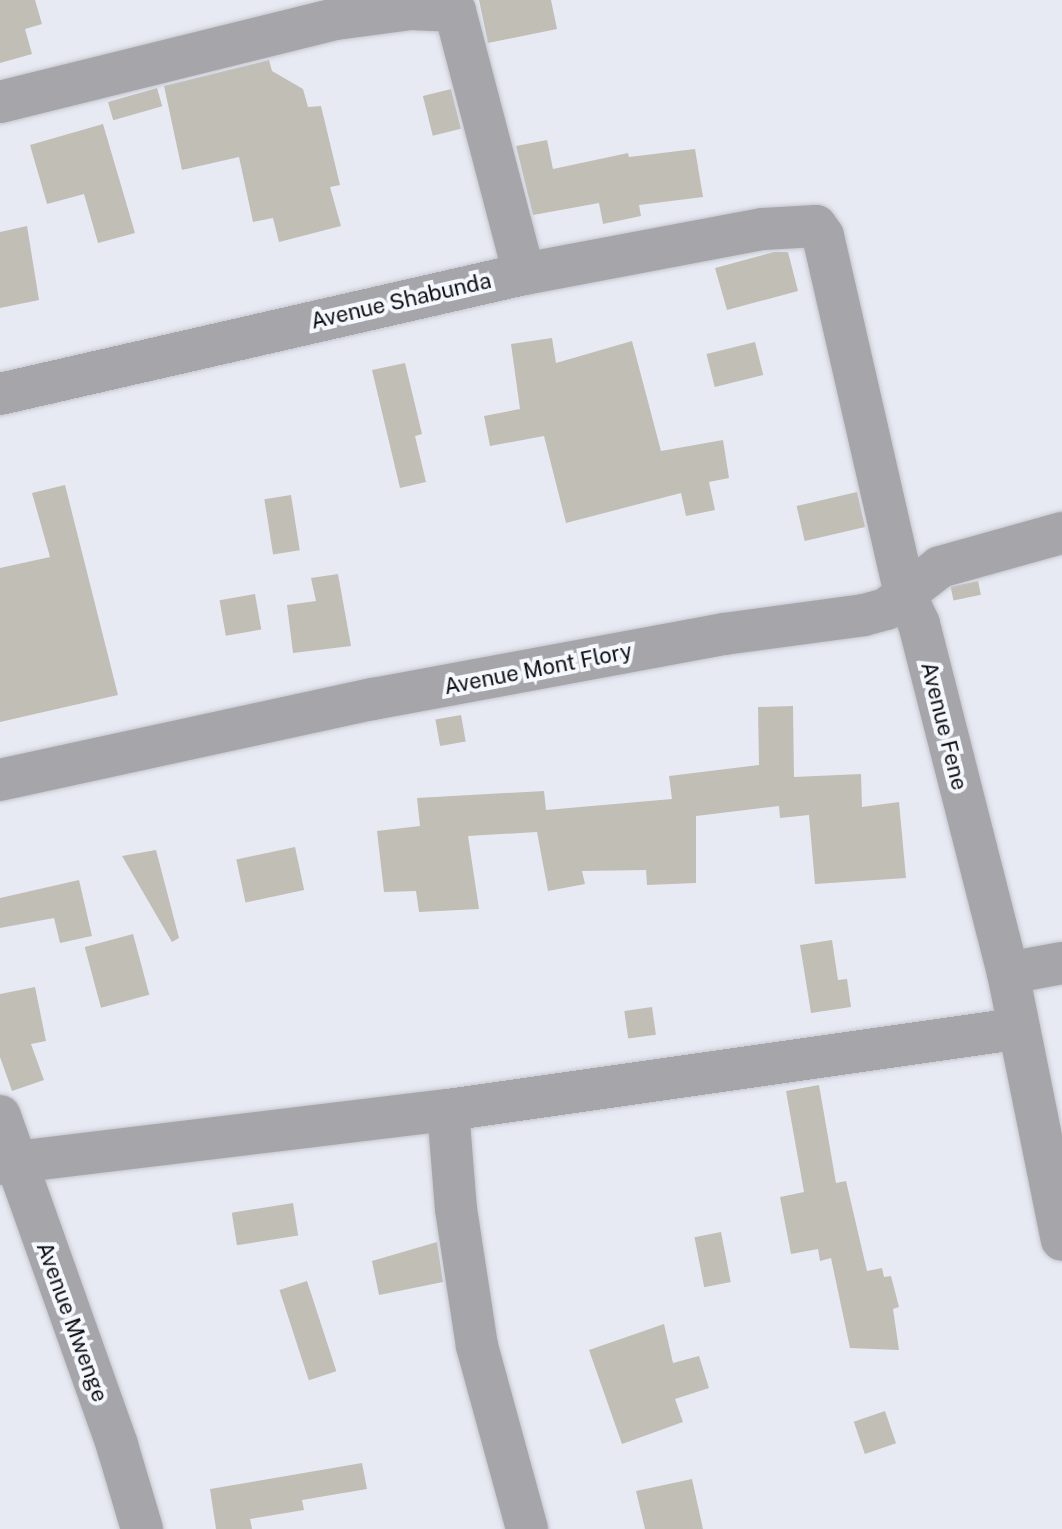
<!DOCTYPE html>
<html>
<head>
<meta charset="utf-8">
<style>
	body { margin:0 }
	#map { position:relative; width:1062px; height:1529px; overflow:hidden; background:#e8eaf3; font-family:"Public Sans",sans-serif }
	div>[style] { position:absolute }
	.building>* { inset:0; background:#c1beb6; transform-origin:0 0 }
	.roads { filter:drop-shadow(0 0 2px #c5c7cf) drop-shadow(0 0 2px #c5c7cf) }
	.minor>* { height:42px; margin:-21px; padding:0 21px; transform-origin:21px; border-radius:21px; background:#a6a6aa }
	span { translate:-50% -50%; white-space:nowrap; text-align:center; line-height:1.15; -webkit-text-stroke:8px #f6f8ff; paint-order:stroke }
	.street-label { font-size:22px; color:#0f1012 }
</style>
</head>
<body>
<div id="map">
	<div class="building">
		<div style="clip-path:polygon(0 0,35px 0,42px 24px,25px 29px,32px 54px,0 63px)"></div>
		<div style="clip-path:polygon(479px 0,551px 0,557px 29px,488px 43px)"></div>
		<div style="clip-path:polygon(269px 60px,272px 71px,303px 89px,308px 107px,321px 106px,340px 185px,330px 187px,341px 226px,279px 242px,273px 218px,253px 222px,239px 157px,182px 170px,164px 86px)"></div>
		<div style="left:157px;top:88px;width:19px;height:51px;rotate:74deg"></div>
		<div style="left:451px;top:89px;width:41px;height:29px;rotate:76deg"></div>
		<div style="clip-path:polygon(103px 124px,135px 233px,98px 243px,84px 194px,47px 204px,30px 145px)"></div>
		<div style="clip-path:polygon(547px 140px,553px 169px,628px 153px,629px 157px,695px 149px,703px 197px,639px 205px,641px 216px,603px 224px,599px 203px,533px 215px,516px 146px)"></div>
		<div style="clip-path:polygon(27px 226px,39px 300px,0 308px,0 232px)"></div>
		<div style="clip-path:polygon(774px 252px,788px 252px,798px 291px,727px 310px,715px 268px)"></div>
		<div style="clip-path:polygon(552px 338px,556px 363px,632px 341px,661px 451px,723px 440px,729px 478px,709px 482px,715px 510px,686px 516px,681px 493px,566px 523px,544px 436px,490px 446px,484px 416px,520px 409px,511px 344px)"></div>
		<div style="left:755px;top:342px;width:34px;height:50px;rotate:76deg"></div>
		<div style="clip-path:polygon(405px 363px,422px 434px,415px 436px,426px 482px,400px 488px,372px 370px)"></div>
		<div style="clip-path:polygon(65px 485px,118px 695px,0 722px,0 568px,50px 557px,32px 493px)"></div>
		<div style="left:857px;top:492px;width:36px;height:62px;rotate:77deg"></div>
		<div style="left:291px;top:495px;width:56px;height:27px;rotate:81deg"></div>
		<div style="clip-path:polygon(338px 574px,351px 646px,293px 653px,287px 605px,316px 601px,311px 578px)"></div>
		<div style="left:978px;top:581px;width:14px;height:28px;rotate:78deg"></div>
		<div style="left:255px;top:594px;width:36px;height:36px;rotate:80deg"></div>
		<div style="clip-path:polygon(793px 706px,794px 777px,861px 774px,862px 807px,899px 802px,906px 878px,815px 884px,809px 815px,780px 818px,779px 806px,696px 816px,696px 883px,647px 885px,646px 870px,582px 871px,585px 884px,548px 891px,537px 832px,468px 836px,479px 909px,419px 912px,416px 891px,384px 892px,377px 831px,420px 826px,417px 798px,544px 791px,546px 810px,672px 799px,669px 776px,759px 765px,758px 707px)"></div>
		<div style="left:461px;top:715px;width:27px;height:26px;rotate:80deg"></div>
		<div style="left:295px;top:847px;width:44px;height:60px;rotate:78deg"></div>
		<div style="clip-path:polygon(156px 850px,179px 938px,172px 942px,122px 856px)"></div>
		<div style="clip-path:polygon(79px 880px,92px 936px,60px 943px,54px 918px,0 928px,0 898px)"></div>
		<div style="left:133px;top:934px;width:63px;height:50px;rotate:75deg"></div>
		<div style="clip-path:polygon(832px 940px,838px 980px,847px 979px,851px 1007px,811px 1013px,800px 945px)"></div>
		<div style="clip-path:polygon(35px 987px,46px 1041px,31px 1044px,44px 1080px,12px 1091px,0 1057px,0 994px)"></div>
		<div style="left:652px;top:1007px;width:28px;height:28px;rotate:82deg"></div>
		<div style="clip-path:polygon(819px 1085px,836px 1183px,846px 1181px,867px 1271px,882px 1268px,884px 1277px,891px 1276px,899px 1307px,893px 1309px,899px 1350px,850px 1348px,831px 1258px,820px 1261px,818px 1249px,791px 1254px,780px 1197px,804px 1192px,786px 1091px)"></div>
		<div style="left:293px;top:1203px;width:33px;height:62px;rotate:81deg"></div>
		<div style="left:721px;top:1232px;width:51px;height:27px;rotate:79deg"></div>
		<div style="clip-path:polygon(437px 1242px,443px 1282px,379px 1295px,372px 1261px)"></div>
		<div style="left:307px;top:1281px;width:95px;height:29px;rotate:72deg"></div>
		<div style="clip-path:polygon(664px 1324px,673px 1363px,699px 1356px,709px 1388px,675px 1399px,683px 1422px,622px 1444px,589px 1350px)"></div>
		<div style="left:885px;top:1411px;width:34px;height:33px;rotate:71deg"></div>
		<div style="clip-path:polygon(362px 1463px,367px 1489px,302px 1500px,304px 1510px,250px 1519px,252px 1529px,216px 1529px,210px 1489px)"></div>
		<div style="clip-path:polygon(692px 1479px,703px 1529px,645px 1529px,636px 1491px)"></div>
	</div>
	<div class="roads">
		<div class="minor">
			<div style="left:0;top:102px;width:346px;rotate:-13.9deg"></div>
			<div style="left:336px;top:19px;width:76px;rotate:-7.6deg"></div>
			<div style="left:411px;top:9px;width:44px;rotate:2.6deg"></div>
			<div style="left:455px;top:11px;width:272px;rotate:75.3deg"></div>
			<div style="left:0;top:394px;width:538px;rotate:-12.9deg"></div>
			<div style="left:524px;top:274px;width:243px;rotate:-10.7deg"></div>
			<div style="left:763px;top:229px;width:53px;rotate:-3.2deg"></div>
			<div style="left:816px;top:226px;width:12px;rotate:55deg"></div>
			<div style="left:823px;top:236px;width:367px;rotate:77.1deg"></div>
			<div style="left:905px;top:594px;width:33px;rotate:65deg"></div>
			<div style="left:919px;top:624px;width:360px;rotate:75.7deg"></div>
			<div style="left:1008px;top:973px;width:272px;rotate:78.6deg"></div>
			<div style="left:0;top:780px;width:382px;rotate:-12.3deg"></div>
			<div style="left:373px;top:699px;width:357px;rotate:-10.5deg"></div>
			<div style="left:724px;top:634px;width:141px;rotate:-7.7deg"></div>
			<div style="left:864px;top:615px;width:23px;rotate:-15deg"></div>
			<div style="left:886px;top:609px;width:68px;rotate:-37.9deg"></div>
			<div style="left:940px;top:567px;width:127px;rotate:-15.6deg"></div>
			<div style="left:1008px;top:973px;width:55px;rotate:-10.5deg"></div>
			<div style="left:448px;top:1110px;width:99px;rotate:85.4deg"></div>
			<div style="left:456px;top:1209px;width:139px;rotate:81.3deg"></div>
			<div style="left:477px;top:1346px;width:190px;rotate:74.7deg"></div>
			<div style="left:0;top:1116px;width:349px;rotate:70.4deg"></div>
			<div style="left:117px;top:1445px;width:88px;rotate:73.4deg"></div>
			<div style="left:0;top:1164px;width:451px;rotate:-6.9deg"></div>
			<div style="left:448px;top:1110px;width:573px;rotate:-8.13deg"></div>
		</div>
	</div>
	<div class="street-label">
		<span style="left:401px;top:301px;rotate:-13deg">Avenue Shabunda</span>
		<span style="left:538px;top:669px;rotate:-11deg">Avenue Mont Flory</span>
		<span style="left:944px;top:726px;rotate:76deg">Avenue Fene</span>
		<span style="left:72px;top:1322px;rotate:70deg">Avenue Mwenge</span>
	</div>
</div>
</body>
</html>
